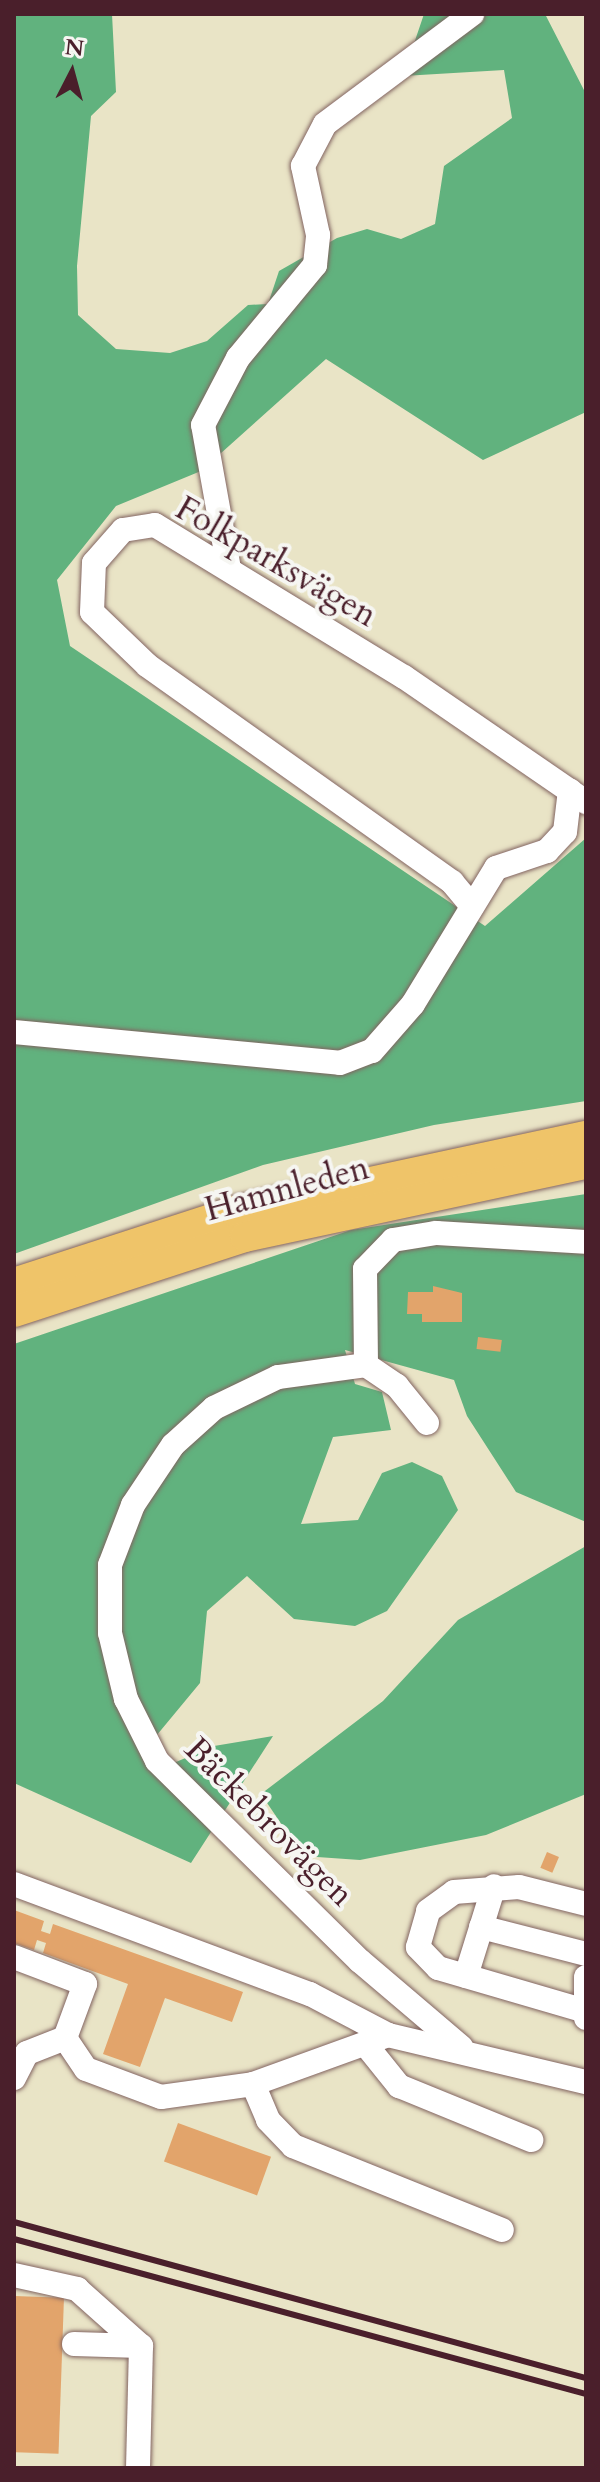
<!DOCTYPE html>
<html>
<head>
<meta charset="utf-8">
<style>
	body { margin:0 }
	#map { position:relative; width:600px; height:2482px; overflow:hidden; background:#e9e4c6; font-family:Cardo,serif }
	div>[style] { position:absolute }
	.forest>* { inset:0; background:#61b27e }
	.building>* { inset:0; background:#e2a46b; transform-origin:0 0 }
	.roads { filter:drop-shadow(0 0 2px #826461) drop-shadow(0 0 2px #826461) }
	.minor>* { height:24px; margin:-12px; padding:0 12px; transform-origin:12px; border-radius:12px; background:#fff }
	.major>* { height:30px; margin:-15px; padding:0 15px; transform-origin:15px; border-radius:15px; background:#efc469 }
	.rail>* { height:6px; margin:-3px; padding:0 3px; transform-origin:3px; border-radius:3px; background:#4a1f2b }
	span { translate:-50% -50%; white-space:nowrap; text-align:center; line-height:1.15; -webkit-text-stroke:8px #f6f6f2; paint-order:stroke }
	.street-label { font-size:34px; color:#4a1f2b }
	.frame { position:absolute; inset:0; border:16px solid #4a1f2b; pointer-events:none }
	.north { position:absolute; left:32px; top:32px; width:80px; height:80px; -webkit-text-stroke:6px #f6f6f2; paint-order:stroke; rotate:6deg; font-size:22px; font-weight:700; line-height:32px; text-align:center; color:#4a1f2b }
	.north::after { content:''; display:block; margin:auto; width:28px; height:36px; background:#4a1f2b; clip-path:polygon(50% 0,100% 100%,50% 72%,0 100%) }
</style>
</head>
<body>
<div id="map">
	<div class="forest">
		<div style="clip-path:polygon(14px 14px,112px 14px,116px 92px,91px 116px,77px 266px,78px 315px,116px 349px,170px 353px,207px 341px,248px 305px,268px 304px,279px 271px,337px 238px,367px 229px,401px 239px,435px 224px,444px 166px,512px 118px,504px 70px,403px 76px,424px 14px,545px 14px,586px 94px,586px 412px,483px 460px,326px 359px,201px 471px,116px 506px,57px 580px,70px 646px,485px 926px,586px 838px,586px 1101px,434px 1125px,263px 1165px,14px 1254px)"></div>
		<div style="clip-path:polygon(586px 1194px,586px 1522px,516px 1492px,467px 1416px,454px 1380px,345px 1350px,355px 1384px,382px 1392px,391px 1430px,333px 1437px,301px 1524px,358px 1520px,382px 1473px,412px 1462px,442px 1476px,458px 1510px,387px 1611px,355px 1626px,294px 1619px,247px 1576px,207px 1611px,200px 1683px,142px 1753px,157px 1770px,214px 1746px,273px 1736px,191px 1863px,14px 1783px,14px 1344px,351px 1230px)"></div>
		<div style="clip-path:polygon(586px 1546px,586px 1794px,486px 1835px,360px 1860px,303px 1856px,261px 1794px,383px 1701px,458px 1620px)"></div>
	</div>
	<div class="building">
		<div style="clip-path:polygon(433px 1286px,462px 1293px,462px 1322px,422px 1322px,422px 1314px,407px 1314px,408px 1292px,433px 1292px)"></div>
		<div style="left:478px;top:1337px;width:24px;height:12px;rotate:7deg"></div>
		<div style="left:547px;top:1852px;width:13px;height:17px;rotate:23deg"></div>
		<div style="clip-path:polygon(14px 1910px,44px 1921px,41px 1931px,50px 1934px,53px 1924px,243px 1992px,232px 2022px,165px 1998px,140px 2067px,103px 2054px,128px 1984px,43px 1953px,46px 1943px,37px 1940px,34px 1950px,14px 1943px)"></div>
		<div style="left:178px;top:2123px;width:99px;height:41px;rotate:20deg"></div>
		<div style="left:14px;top:2296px;width:50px;height:156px;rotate:2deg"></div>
	</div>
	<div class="roads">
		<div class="minor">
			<div style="left:229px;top:569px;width:146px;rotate:-100.2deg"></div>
			<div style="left:203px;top:425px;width:76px;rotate:-62.4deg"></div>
			<div style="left:238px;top:358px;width:121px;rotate:-50.4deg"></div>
			<div style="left:315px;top:265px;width:30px;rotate:-84deg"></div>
			<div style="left:318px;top:235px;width:71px;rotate:-102.3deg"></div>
			<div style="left:303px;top:166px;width:47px;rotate:-62.4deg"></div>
			<div style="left:325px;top:124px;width:184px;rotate:-36.8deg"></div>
			<div style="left:472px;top:906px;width:31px;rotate:-130deg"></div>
			<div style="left:452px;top:882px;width:374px;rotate:-144.6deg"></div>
			<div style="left:147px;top:665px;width:76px;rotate:-136.1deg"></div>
			<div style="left:92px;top:612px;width:49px;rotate:-87.7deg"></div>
			<div style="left:94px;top:563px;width:44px;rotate:-48.7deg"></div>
			<div style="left:123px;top:530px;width:32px;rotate:-9deg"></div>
			<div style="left:155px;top:525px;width:292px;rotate:31.4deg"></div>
			<div style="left:404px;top:677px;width:221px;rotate:34.5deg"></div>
			<div style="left:14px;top:1032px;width:327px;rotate:5.4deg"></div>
			<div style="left:340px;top:1063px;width:34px;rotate:-21deg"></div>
			<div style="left:372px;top:1051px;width:62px;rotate:-48.9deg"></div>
			<div style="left:413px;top:1004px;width:159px;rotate:-58.6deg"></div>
			<div style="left:496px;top:868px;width:54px;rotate:-18.4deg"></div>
			<div style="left:547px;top:851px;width:26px;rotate:-47deg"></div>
			<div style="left:565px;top:832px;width:42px;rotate:-83.2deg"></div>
			<div style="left:366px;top:1365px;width:96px;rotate:-90.6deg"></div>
			<div style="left:365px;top:1269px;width:40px;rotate:-46deg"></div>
			<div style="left:393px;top:1240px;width:44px;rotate:-9.2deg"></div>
			<div style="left:436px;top:1233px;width:150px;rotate:3.4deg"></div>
			<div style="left:427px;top:1423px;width:48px;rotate:-129deg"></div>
			<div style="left:397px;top:1386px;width:37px;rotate:-146deg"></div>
			<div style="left:366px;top:1365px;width:89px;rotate:172.2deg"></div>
			<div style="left:278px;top:1377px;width:71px;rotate:154.2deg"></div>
			<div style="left:214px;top:1408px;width:55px;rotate:137.9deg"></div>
			<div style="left:173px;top:1445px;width:72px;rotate:123.7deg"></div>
			<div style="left:133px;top:1505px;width:64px;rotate:111deg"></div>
			<div style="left:110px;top:1565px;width:68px;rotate:90deg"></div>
			<div style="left:110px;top:1633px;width:68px;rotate:76.4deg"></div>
			<div style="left:126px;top:1699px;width:69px;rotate:63.4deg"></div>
			<div style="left:157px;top:1761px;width:285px;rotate:44.6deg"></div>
			<div style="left:360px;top:1961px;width:133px;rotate:40.4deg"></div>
			<div style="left:14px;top:1884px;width:316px;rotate:20.4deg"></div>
			<div style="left:310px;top:1994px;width:88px;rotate:27.7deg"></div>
			<div style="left:388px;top:2035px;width:204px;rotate:13.4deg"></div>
			<div style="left:481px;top:1927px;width:108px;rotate:14.4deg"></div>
			<div style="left:14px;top:1957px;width:76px;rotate:20.8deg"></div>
			<div style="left:85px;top:1984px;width:58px;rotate:110.3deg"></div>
			<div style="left:65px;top:2038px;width:37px;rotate:56deg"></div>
			<div style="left:86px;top:2069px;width:80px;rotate:20.5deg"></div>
			<div style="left:161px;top:2097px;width:93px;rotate:-8deg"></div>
			<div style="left:253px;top:2084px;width:144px;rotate:-19.9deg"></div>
			<div style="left:466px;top:1976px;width:94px;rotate:-72.7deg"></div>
			<div style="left:586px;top:1977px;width:41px;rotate:90deg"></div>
			<div style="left:582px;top:2010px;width:150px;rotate:-163.7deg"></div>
			<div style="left:438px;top:1968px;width:29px;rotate:-134deg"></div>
			<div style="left:418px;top:1947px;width:37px;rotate:-74deg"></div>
			<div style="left:428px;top:1911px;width:32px;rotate:-36deg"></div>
			<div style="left:454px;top:1892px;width:65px;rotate:-4.4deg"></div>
			<div style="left:519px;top:1887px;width:69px;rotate:14.2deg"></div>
			<div style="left:366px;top:2045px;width:53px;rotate:51.2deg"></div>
			<div style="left:399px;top:2086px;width:143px;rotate:22.2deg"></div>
			<div style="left:14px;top:2078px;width:28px;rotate:-63deg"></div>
			<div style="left:27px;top:2053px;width:41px;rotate:-21.5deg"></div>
			<div style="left:253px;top:2084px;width:39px;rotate:67deg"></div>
			<div style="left:268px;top:2120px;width:36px;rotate:46deg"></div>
			<div style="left:293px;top:2146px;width:225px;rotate:21.9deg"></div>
			<div style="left:14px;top:2275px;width:65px;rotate:12.5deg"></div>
			<div style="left:77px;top:2289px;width:86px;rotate:41.7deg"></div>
			<div style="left:74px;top:2344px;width:67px;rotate:1.7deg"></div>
			<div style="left:141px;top:2346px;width:122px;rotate:91.4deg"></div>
		</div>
		<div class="major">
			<div style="left:14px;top:1283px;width:232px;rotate:-18deg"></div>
			<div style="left:235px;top:1211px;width:359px;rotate:-12.1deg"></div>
			<div style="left:14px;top:1312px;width:243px;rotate:-18deg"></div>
			<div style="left:245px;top:1237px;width:349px;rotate:-12.1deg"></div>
		</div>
	</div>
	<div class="rail">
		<div style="left:14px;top:2222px;width:593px;rotate:15.26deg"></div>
		<div style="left:14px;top:2239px;width:593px;rotate:15.16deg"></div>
	</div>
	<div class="street-label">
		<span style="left:276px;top:562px;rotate:30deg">Folkparksvägen</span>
		<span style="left:287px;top:1189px;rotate:-15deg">Hamnleden</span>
		<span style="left:269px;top:1822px;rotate:45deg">Bäckebrovägen</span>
	</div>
	<div class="frame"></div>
	<div class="north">N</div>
</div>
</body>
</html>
